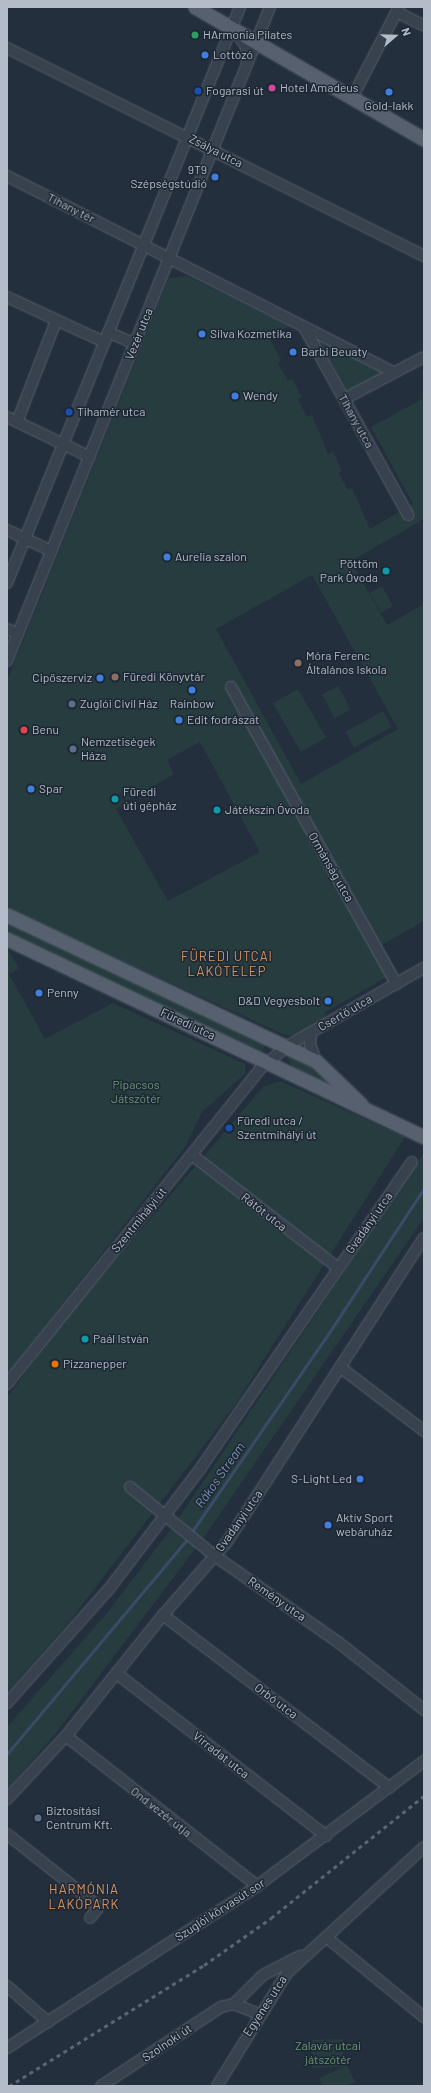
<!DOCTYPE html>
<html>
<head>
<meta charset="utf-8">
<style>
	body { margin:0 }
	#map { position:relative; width:431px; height:2093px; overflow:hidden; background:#242f3e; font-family:Barlow,sans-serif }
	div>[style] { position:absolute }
	.green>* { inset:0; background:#263c3f; transform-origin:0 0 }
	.stream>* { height:2.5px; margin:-1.25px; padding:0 1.25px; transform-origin:1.25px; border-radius:1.25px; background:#394c67 }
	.roads { filter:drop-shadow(0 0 1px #565f6c) drop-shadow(0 0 1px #565f6c) }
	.minor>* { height:10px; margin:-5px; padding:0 5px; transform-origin:5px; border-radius:5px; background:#38414e }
	.major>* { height:13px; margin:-6.5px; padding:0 6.5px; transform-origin:6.5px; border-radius:6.5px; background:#56606e }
	.rail>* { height:2.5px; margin-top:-1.25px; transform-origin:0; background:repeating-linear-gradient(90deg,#5a6575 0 4px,transparent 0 8px) }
	.dots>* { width:11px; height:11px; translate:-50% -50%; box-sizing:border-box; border:2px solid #1d2633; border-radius:50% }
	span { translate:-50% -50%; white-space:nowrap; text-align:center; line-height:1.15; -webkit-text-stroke:3px #1d2633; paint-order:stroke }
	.poi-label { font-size:12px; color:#b4bcc9 }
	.left { translate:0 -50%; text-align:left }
	.right { translate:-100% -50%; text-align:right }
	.street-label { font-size:12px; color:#b4bcc9 }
	.park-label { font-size:12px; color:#6b9a76 }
	.neighbourhood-label { font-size:13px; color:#d59563; letter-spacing:1px }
	.water-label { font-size:13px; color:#7c92b1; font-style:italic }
	.frame { position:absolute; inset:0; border:8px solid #b4bcc9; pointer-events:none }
	.north { position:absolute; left:375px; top:16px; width:40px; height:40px; -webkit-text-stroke:3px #1d2633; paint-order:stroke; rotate:70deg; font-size:11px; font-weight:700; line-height:16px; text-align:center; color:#b4bcc9 }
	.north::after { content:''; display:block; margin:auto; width:14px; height:18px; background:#b4bcc9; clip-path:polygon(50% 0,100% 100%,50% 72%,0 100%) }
</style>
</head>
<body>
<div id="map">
	<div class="green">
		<div style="clip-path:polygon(evenodd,187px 276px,289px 326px,269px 338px,281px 360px,278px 363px,288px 381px,292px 379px,302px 397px,298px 399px,307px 417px,312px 415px,328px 454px,333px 452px,342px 471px,339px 473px,348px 490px,352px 488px,370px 529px,413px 504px,371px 427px,424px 398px,424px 519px,351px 561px,387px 625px,424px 604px,424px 921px,382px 945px,397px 971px,324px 1013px,326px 1016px,296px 1036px,285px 1035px,7px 909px,7px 681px,169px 278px,187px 276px,312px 575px,398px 729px,301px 784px,216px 629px,312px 575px,187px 276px,200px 742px,260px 852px,168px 901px,116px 809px,125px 803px,117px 789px,127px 801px,174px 774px,167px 760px,200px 742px)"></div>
		<div style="clip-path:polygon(320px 341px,384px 373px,347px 392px)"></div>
		<div style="left:382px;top:586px;width:23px;height:14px;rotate:61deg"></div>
		<div style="left:338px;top:686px;width:27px;height:18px;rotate:62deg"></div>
		<div style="left:298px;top:689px;width:56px;height:29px;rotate:60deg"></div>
		<div style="left:383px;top:711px;width:18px;height:43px;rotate:61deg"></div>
		<div style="left:7px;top:920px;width:287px;height:14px;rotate:25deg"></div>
		<div style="clip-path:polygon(7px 948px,19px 968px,9px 974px,45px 1039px,113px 1003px,245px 1064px,246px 1073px,202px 1112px,185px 1147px,7px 1375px)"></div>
		<div style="clip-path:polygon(290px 1052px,327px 1077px,326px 1083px,293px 1070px,287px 1056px)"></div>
		<div style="clip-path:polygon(280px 1081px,405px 1137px,235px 1405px,66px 1626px,7px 1692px,7px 1398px,71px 1311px,263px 1087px)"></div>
		<div style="clip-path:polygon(424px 1153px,424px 1218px,204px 1537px,56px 1733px,7px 1790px,7px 1727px,107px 1613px,174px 1525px)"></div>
		<div style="clip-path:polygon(343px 2039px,344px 2066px,347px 2065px,355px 2082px,345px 2086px,323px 2086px,319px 2078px,343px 2067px,312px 2068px,312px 2040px)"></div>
	</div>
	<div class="stream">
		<div style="left:191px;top:1533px;width:236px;rotate:-55.4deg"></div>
		<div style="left:325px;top:1339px;width:181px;rotate:-56.7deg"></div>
		<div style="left:7px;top:1754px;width:283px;rotate:-50deg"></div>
	</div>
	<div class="roads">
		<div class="minor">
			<div style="left:397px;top:12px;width:30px;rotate:27deg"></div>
			<div style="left:237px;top:33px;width:17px;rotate:57deg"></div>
			<div style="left:246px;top:47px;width:15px;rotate:86deg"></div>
			<div style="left:7px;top:48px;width:466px;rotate:26.5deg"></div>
			<div style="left:352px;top:98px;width:102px;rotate:-62.7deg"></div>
			<div style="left:7px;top:176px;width:434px;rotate:26.9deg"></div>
			<div style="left:7px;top:297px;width:107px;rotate:24.9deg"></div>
			<div style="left:304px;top:327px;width:215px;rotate:61deg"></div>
			<div style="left:108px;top:332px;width:30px;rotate:24deg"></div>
			<div style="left:344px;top:399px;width:90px;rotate:-27.7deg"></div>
			<div style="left:7px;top:417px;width:92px;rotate:25.7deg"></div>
			<div style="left:17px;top:422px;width:108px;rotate:-68.9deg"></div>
			<div style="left:7px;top:530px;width:49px;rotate:25.5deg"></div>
			<div style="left:7px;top:583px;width:621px;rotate:-67.98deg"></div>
			<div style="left:7px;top:629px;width:12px;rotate:24deg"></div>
			<div style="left:7px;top:661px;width:705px;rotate:-68.09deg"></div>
			<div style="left:231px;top:687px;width:340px;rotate:60.9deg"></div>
			<div style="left:311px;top:1033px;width:11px;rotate:95deg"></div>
			<div style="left:310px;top:1044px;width:18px;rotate:71deg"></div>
			<div style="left:192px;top:1155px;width:185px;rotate:37.7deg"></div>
			<div style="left:340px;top:1367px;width:106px;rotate:37.3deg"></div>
			<div style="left:7px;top:1384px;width:404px;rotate:-51.2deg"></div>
			<div style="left:260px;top:1069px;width:35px;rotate:-40deg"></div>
			<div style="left:287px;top:1046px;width:158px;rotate:-29.7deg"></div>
			<div style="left:130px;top:1487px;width:109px;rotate:39.1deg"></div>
			<div style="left:215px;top:1556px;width:150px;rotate:35deg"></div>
			<div style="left:338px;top:1642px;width:110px;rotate:38.3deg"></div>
			<div style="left:163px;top:1615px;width:285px;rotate:37.3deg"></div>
			<div style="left:116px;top:1673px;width:266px;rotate:37.8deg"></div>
			<div style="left:7px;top:1703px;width:153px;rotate:-48.2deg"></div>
			<div style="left:109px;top:1589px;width:151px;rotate:-52.8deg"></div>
			<div style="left:200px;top:1469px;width:373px;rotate:-55.4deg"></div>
			<div style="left:66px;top:1736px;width:243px;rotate:38.1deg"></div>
			<div style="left:7px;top:1799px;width:86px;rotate:-46.9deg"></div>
			<div style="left:66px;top:1736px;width:155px;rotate:-51.3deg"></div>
			<div style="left:163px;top:1615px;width:97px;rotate:-48.8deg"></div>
			<div style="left:227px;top:1542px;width:362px;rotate:-57.1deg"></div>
			<div style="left:7px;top:1834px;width:117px;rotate:38.4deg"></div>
			<div style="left:99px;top:1907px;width:14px;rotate:129deg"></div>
			<div style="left:326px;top:1937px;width:127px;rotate:39.2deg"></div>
			<div style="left:7px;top:1986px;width:55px;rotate:41.3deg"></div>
			<div style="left:234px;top:2004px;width:41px;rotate:-45deg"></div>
			<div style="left:263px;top:1975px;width:42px;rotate:-27.2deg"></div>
			<div style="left:7px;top:2048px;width:298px;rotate:-32.9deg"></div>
			<div style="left:257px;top:1886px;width:209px;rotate:-36.8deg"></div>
			<div style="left:101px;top:2086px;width:144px;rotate:-33.4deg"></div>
			<div style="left:221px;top:2007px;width:13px;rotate:-13deg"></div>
			<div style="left:234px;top:2004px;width:27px;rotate:22deg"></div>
			<div style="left:217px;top:2086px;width:133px;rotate:-58.2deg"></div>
			<div style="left:287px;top:1973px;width:186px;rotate:-42.6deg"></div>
		</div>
		<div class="major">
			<div style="left:195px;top:7px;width:264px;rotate:30deg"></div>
			<div style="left:7px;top:915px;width:342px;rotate:25.3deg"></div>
			<div style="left:316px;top:1061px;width:62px;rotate:43.7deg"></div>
			<div style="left:7px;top:939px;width:462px;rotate:25.4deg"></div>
		</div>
	</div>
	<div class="rail">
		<div style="left:9px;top:2086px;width:229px;rotate:-31.8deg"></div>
		<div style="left:204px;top:1965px;width:82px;rotate:-35deg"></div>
		<div style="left:271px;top:1918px;width:196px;rotate:-38.6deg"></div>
	</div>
	<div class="dots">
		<div style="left:195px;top:35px;background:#2e9e5b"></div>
		<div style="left:205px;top:55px;background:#3f7fe0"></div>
		<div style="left:272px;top:88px;background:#d1479c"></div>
		<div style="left:198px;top:91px;background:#1a4fb4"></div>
		<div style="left:389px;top:92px;background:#3f7fe0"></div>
		<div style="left:215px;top:177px;background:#3f7fe0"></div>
		<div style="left:202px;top:334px;background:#3f7fe0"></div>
		<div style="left:293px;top:352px;background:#3f7fe0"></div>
		<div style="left:235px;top:396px;background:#3f7fe0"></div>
		<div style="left:69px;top:412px;background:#1a4fb4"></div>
		<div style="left:167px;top:557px;background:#3f7fe0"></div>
		<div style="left:386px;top:571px;background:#0f9aa8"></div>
		<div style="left:298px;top:663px;background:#8d6e63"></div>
		<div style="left:115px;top:677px;background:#8d6e63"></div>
		<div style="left:100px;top:678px;background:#3f7fe0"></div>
		<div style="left:192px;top:690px;background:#3f7fe0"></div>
		<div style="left:72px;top:704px;background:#5c6f8a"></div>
		<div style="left:179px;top:720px;background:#3f7fe0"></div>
		<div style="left:24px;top:730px;background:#e0444e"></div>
		<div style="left:73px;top:749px;background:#5c6f8a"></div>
		<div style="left:31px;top:789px;background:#3f7fe0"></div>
		<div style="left:115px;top:799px;background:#0f9aa8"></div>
		<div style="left:217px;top:810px;background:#0f9aa8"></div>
		<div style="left:39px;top:993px;background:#3f7fe0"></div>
		<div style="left:328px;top:1001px;background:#3f7fe0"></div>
		<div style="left:229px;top:1128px;background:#1a4fb4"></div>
		<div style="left:85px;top:1339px;background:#0f9aa8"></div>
		<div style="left:55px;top:1364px;background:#e8710a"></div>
		<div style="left:360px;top:1479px;background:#3f7fe0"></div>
		<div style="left:328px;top:1525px;background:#3f7fe0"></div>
		<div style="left:38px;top:1818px;background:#5c6f8a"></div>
	</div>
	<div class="poi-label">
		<span class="left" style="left:203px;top:35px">HArmonia Pilates</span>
		<span class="left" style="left:213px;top:55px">Lottózó</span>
		<span class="left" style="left:280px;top:88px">Hotel Amadeus</span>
		<span class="left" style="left:206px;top:91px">Fogarasi út</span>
		<span style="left:389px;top:106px">Gold-lakk</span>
		<span class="right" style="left:207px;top:177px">9T9<br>Szépségstúdió</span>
		<span class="left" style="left:210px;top:334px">Silva Kozmetika</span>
		<span class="left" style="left:301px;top:352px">Barbi Beuaty</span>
		<span class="left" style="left:243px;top:396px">Wendy</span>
		<span class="left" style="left:77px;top:412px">Tihamér utca</span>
		<span class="left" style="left:175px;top:557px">Aurelia szalon</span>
		<span class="right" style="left:378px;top:571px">Pöttöm<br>Park Óvoda</span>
		<span class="left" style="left:306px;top:663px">Móra Ferenc<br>Általános Iskola</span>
		<span class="left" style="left:123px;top:677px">Füredi Könyvtár</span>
		<span class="right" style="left:92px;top:678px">Cipőszerviz</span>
		<span class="left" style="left:80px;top:704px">Zuglói Civil Ház</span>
		<span style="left:192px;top:704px">Rainbow</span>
		<span class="left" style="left:187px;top:720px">Edit fodrászat</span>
		<span class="left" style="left:32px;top:730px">Benu</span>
		<span class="left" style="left:81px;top:749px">Nemzetiségek<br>Háza</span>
		<span class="left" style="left:39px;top:789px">Spar</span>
		<span class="left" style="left:123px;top:799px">Füredi<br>úti gépház</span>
		<span class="left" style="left:225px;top:810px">Játékszín Óvoda</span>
		<span class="left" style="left:47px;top:993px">Penny</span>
		<span class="right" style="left:320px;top:1001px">D&amp;D Vegyesbolt</span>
		<span class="left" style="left:237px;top:1128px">Füredi utca /<br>Szentmihályi út</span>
		<span class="left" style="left:93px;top:1339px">Paál István</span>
		<span class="left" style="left:63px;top:1364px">Pizzanepper</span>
		<span class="right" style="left:352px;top:1479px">S-Light Led</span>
		<span class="left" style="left:336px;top:1525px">Aktív Sport<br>webáruház</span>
		<span class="left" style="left:46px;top:1818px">Biztosítási<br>Centrum Kft.</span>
	</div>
	<div class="street-label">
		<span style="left:216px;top:151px;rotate:27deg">Zsálya utca</span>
		<span style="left:71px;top:208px;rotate:27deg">Tihany tér</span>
		<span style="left:139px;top:334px;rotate:-68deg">Vezér utca</span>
		<span style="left:356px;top:421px;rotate:61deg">Tihany utca</span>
		<span style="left:331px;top:867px;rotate:60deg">Ormánság utca</span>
		<span style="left:345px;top:1013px;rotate:-30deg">Csertő utca</span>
		<span style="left:188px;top:1024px;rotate:25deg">Füredi utca</span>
		<span style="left:264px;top:1212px;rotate:38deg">Rátót utca</span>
		<span style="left:139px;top:1220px;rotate:-51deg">Szentmihályi út</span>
		<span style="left:369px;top:1223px;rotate:-55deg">Gvadányi utca</span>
		<span style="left:239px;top:1521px;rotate:-55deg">Gvadányi utca</span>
		<span style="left:277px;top:1599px;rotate:35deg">Remény utca</span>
		<span style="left:276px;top:1701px;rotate:37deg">Orbó utca</span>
		<span style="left:221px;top:1755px;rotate:38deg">Virradat utca</span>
		<span style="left:161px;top:1812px;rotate:38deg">Ond vezér útja</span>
		<span style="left:220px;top:1910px;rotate:-33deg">Szuglói körvasút sor</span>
		<span style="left:265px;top:2006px;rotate:-57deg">Egyenes utca</span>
		<span style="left:167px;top:2043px;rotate:-34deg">Szolnoki út</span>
	</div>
	<div class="park-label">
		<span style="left:136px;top:1092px">Pipacsos<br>Játszótér</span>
		<span style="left:328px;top:2053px">Zalavár utcai<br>játszótér</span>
	</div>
	<div class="neighbourhood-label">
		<span style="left:227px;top:964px">FÜREDI UTCAI<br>LAKÓTELEP</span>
		<span style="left:84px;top:1897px">HARMÓNIA<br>LAKÓPARK</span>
	</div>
	<div class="water-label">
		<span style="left:220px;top:1475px;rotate:-55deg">Rákos Stream</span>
	</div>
	<div class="frame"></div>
	<div class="north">N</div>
</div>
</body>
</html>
